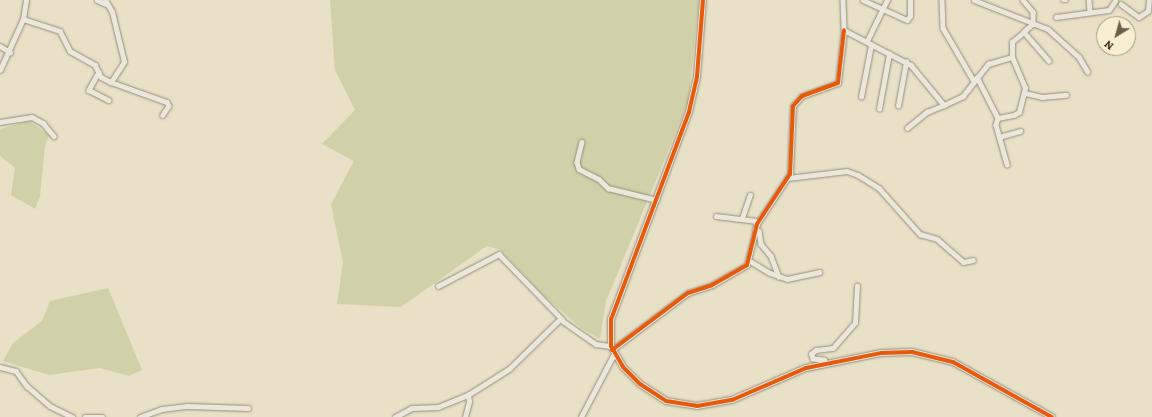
<!DOCTYPE html>
<html>
<head>
<meta charset="utf-8">
<style>
	body { margin:0 }
	#map { position:relative; width:1152px; height:417px; overflow:hidden; background:#e8e0c7; font-family:Alegreya,serif }
	div>[style] { position:absolute }
	.green>* { inset:0; background:#d0d1a8 }
	.roads { filter:drop-shadow(0 0 1px #948d7d) drop-shadow(0 0 1px #948d7d) }
	.street>* { height:4.5px; margin:-2.25px; padding:0 2.25px; transform-origin:2.25px; border-radius:2.25px; background:#ebe7db }
	.secondary>* { height:6px; margin:-3px; padding:0 3px; transform-origin:3px; border-radius:3px; background:#ebe7db }
	.cycleway>* { height:4px; margin:-2px; padding:0 2px; transform-origin:2px; border-radius:2px; background:#e8590c }
	span { translate:-50% -50%; white-space:nowrap; text-align:center; line-height:1.15; -webkit-text-stroke:3.5px #f8efd2; paint-order:stroke }
	.north { position:absolute; left:1096px; top:16px; width:40px; height:40px; box-sizing:border-box; background:#f8efd2; border:1px solid #a79880; border-radius:50%; rotate:217deg; font-size:11px; font-weight:700; line-height:16px; text-align:center; color:#2d1605 }
	.north::after { content:''; display:block; margin:auto; width:14px; height:18px; background:#6e5d49; clip-path:polygon(50% 0,100% 100%,50% 72%,0 100%) }
</style>
</head>
<body>
<div id="map">
	<div class="green">
		<div style="clip-path:polygon(330px 0,699px 0,688px 103px,606px 301px,600px 339px,581px 328px,544px 296px,501px 250px,487px 246px,401px 307px,337px 304px,343px 263px,331px 204px,354px 161px,322px 144px,355px 110px,335px 70px)"></div>
		<div style="clip-path:polygon(29px 121px,49px 135px,45px 146px,40px 196px,35px 209px,11px 195px,15px 168px,0 156px,0 129px)"></div>
		<div style="clip-path:polygon(108px 288px,142px 370px,129px 376px,100px 368px,49px 375px,3px 361px,13px 343px,42px 321px,50px 301px)"></div>
	</div>
	<div class="roads">
		<div class="street">
			<div style="left:97px;top:0;width:12px;rotate:24deg"></div>
			<div style="left:843px;top:0;width:30px;rotate:88deg"></div>
			<div style="left:844px;top:30px;width:76px;rotate:27.6deg"></div>
			<div style="left:911px;top:65px;width:52px;rotate:50.5deg"></div>
			<div style="left:944px;top:105px;width:21px;rotate:-25deg"></div>
			<div style="left:963px;top:96px;width:41px;rotate:-52deg"></div>
			<div style="left:988px;top:64px;width:25px;rotate:-16deg"></div>
			<div style="left:863px;top:0;width:48px;rotate:24.4deg"></div>
			<div style="left:907px;top:20px;width:5px;rotate:-53deg"></div>
			<div style="left:910px;top:16px;width:16px;rotate:-90deg"></div>
			<div style="left:942px;top:0;width:28px;rotate:88deg"></div>
			<div style="left:943px;top:28px;width:61px;rotate:59.7deg"></div>
			<div style="left:974px;top:0;width:79px;rotate:21.4deg"></div>
			<div style="left:1048px;top:29px;width:42px;rotate:42.1deg"></div>
			<div style="left:1079px;top:57px;width:17px;rotate:59deg"></div>
			<div style="left:1023px;top:0;width:16px;rotate:50deg"></div>
			<div style="left:1033px;top:12px;width:12px;rotate:90deg"></div>
			<div style="left:1033px;top:24px;width:12px;rotate:138deg"></div>
			<div style="left:1063px;top:0;width:3px"></div>
			<div style="left:1089px;top:0;width:11px;rotate:85deg"></div>
			<div style="left:1121px;top:4px;width:22px;rotate:36deg"></div>
			<div style="left:1139px;top:17px;width:11px;rotate:-34deg"></div>
			<div style="left:1148px;top:11px;width:11px;rotate:-85deg"></div>
			<div style="left:1056px;top:17px;width:53px;rotate:-7.5deg"></div>
			<div style="left:1109px;top:10px;width:11px;rotate:-56deg"></div>
			<div style="left:23px;top:19px;width:39px;rotate:18deg"></div>
			<div style="left:60px;top:31px;width:22px;rotate:63deg"></div>
			<div style="left:70px;top:51px;width:29px;rotate:29deg"></div>
			<div style="left:95px;top:65px;width:13px;rotate:63deg"></div>
			<div style="left:101px;top:77px;width:11px;rotate:27deg"></div>
			<div style="left:111px;top:82px;width:24px;rotate:-57deg"></div>
			<div style="left:124px;top:62px;width:51px;rotate:-103.5deg"></div>
			<div style="left:112px;top:12px;width:14px;rotate:-120deg"></div>
			<div style="left:867px;top:41px;width:46px;rotate:-64deg"></div>
			<div style="left:0;top:46px;width:12px;rotate:31deg"></div>
			<div style="left:0;top:70px;width:56px;rotate:-65.7deg"></div>
			<div style="left:23px;top:19px;width:19px;rotate:-81deg"></div>
			<div style="left:99px;top:72px;width:21px;rotate:119deg"></div>
			<div style="left:89px;top:90px;width:22px;rotate:27deg"></div>
			<div style="left:977px;top:77px;width:46px;rotate:62.9deg"></div>
			<div style="left:998px;top:118px;width:16px;rotate:-11deg"></div>
			<div style="left:1014px;top:115px;width:6px;rotate:-31deg"></div>
			<div style="left:1019px;top:112px;width:25px;rotate:-76deg"></div>
			<div style="left:1025px;top:88px;width:34px;rotate:-113deg"></div>
			<div style="left:1012px;top:57px;width:15px;rotate:-90deg"></div>
			<div style="left:1012px;top:42px;width:16px;rotate:-40deg"></div>
			<div style="left:1024px;top:32px;width:38px;rotate:49deg"></div>
			<div style="left:111px;top:82px;width:59px;rotate:19.7deg"></div>
			<div style="left:167px;top:102px;width:4px;rotate:63deg"></div>
			<div style="left:169px;top:106px;width:11px;rotate:124deg"></div>
			<div style="left:1025px;top:93px;width:17px;rotate:13deg"></div>
			<div style="left:1042px;top:97px;width:24px;rotate:-5deg"></div>
			<div style="left:861px;top:97px;width:53px;rotate:-79.1deg"></div>
			<div style="left:898px;top:106px;width:45px;rotate:-79.7deg"></div>
			<div style="left:879px;top:109px;width:56px;rotate:-79.7deg"></div>
			<div style="left:998px;top:118px;width:7px;rotate:106deg"></div>
			<div style="left:996px;top:125px;width:41px;rotate:74.2deg"></div>
			<div style="left:0;top:122px;width:32px;rotate:-9deg"></div>
			<div style="left:32px;top:117px;width:13px;rotate:29deg"></div>
			<div style="left:43px;top:123px;width:17px;rotate:50deg"></div>
			<div style="left:907px;top:128px;width:26px;rotate:-39deg"></div>
			<div style="left:927px;top:112px;width:18px;rotate:-22deg"></div>
			<div style="left:999px;top:137px;width:22px;rotate:-16deg"></div>
			<div style="left:582px;top:142px;width:21px;rotate:104deg"></div>
			<div style="left:577px;top:162px;width:7px;rotate:74deg"></div>
			<div style="left:579px;top:169px;width:22px;rotate:27deg"></div>
			<div style="left:599px;top:179px;width:13px;rotate:45deg"></div>
			<div style="left:608px;top:188px;width:50px;rotate:13.8deg"></div>
			<div style="left:788px;top:178px;width:59px;rotate:-6.8deg"></div>
			<div style="left:847px;top:171px;width:12px;rotate:20deg"></div>
			<div style="left:858px;top:175px;width:25px;rotate:32deg"></div>
			<div style="left:879px;top:188px;width:62px;rotate:48.3deg"></div>
			<div style="left:920px;top:234px;width:18px;rotate:16deg"></div>
			<div style="left:937px;top:239px;width:35px;rotate:41deg"></div>
			<div style="left:963px;top:262px;width:10px;rotate:-11deg"></div>
			<div style="left:716px;top:216px;width:39px;rotate:7deg"></div>
			<div style="left:755px;top:221px;width:4px;rotate:56deg"></div>
			<div style="left:742px;top:218px;width:24px;rotate:-71deg"></div>
			<div style="left:755px;top:229px;width:4px;rotate:27deg"></div>
			<div style="left:759px;top:231px;width:13px;rotate:81deg"></div>
			<div style="left:761px;top:244px;width:16px;rotate:50deg"></div>
			<div style="left:771px;top:256px;width:22px;rotate:69deg"></div>
			<div style="left:750px;top:261px;width:23px;rotate:31deg"></div>
			<div style="left:770px;top:273px;width:18px;rotate:19deg"></div>
			<div style="left:787px;top:279px;width:33px;rotate:-12deg"></div>
			<div style="left:438px;top:286px;width:69px;rotate:-27.7deg"></div>
			<div style="left:499px;top:254px;width:91px;rotate:45.9deg"></div>
			<div style="left:612px;top:350px;width:95px;rotate:-36.9deg"></div>
			<div style="left:688px;top:293px;width:25px;rotate:-18deg"></div>
			<div style="left:712px;top:285px;width:40px;rotate:-29.7deg"></div>
			<div style="left:747px;top:265px;width:42px;rotate:-76.3deg"></div>
			<div style="left:757px;top:224px;width:60px;rotate:-56.6deg"></div>
			<div style="left:790px;top:174px;width:68px;rotate:-87.5deg"></div>
			<div style="left:793px;top:106px;width:13px;rotate:-48deg"></div>
			<div style="left:802px;top:96px;width:38px;rotate:-20deg"></div>
			<div style="left:838px;top:83px;width:53px;rotate:-83.5deg"></div>
			<div style="left:826px;top:364px;width:4px;rotate:-117deg"></div>
			<div style="left:824px;top:360px;width:11px;rotate:-175deg"></div>
			<div style="left:813px;top:359px;width:5px;rotate:-112deg"></div>
			<div style="left:811px;top:354px;width:6px;rotate:-39deg"></div>
			<div style="left:816px;top:350px;width:17px;rotate:-7deg"></div>
			<div style="left:833px;top:348px;width:33px;rotate:-49deg"></div>
			<div style="left:855px;top:323px;width:37px;rotate:-87deg"></div>
			<div style="left:0;top:367px;width:16px;rotate:14deg"></div>
			<div style="left:16px;top:371px;width:19px;rotate:54deg"></div>
			<div style="left:27px;top:386px;width:30px;rotate:41deg"></div>
			<div style="left:50px;top:406px;width:25px;rotate:26deg"></div>
			<div style="left:85px;top:417px;width:18px"></div>
			<div style="left:140px;top:417px;width:23px;rotate:-20deg"></div>
			<div style="left:162px;top:409px;width:25px;rotate:-7deg"></div>
			<div style="left:187px;top:406px;width:61px;rotate:1.9deg"></div>
			<div style="left:395px;top:417px;width:19px;rotate:-28deg"></div>
			<div style="left:412px;top:408px;width:26px;rotate:-2deg"></div>
			<div style="left:438px;top:407px;width:32px;rotate:-22deg"></div>
			<div style="left:468px;top:395px;width:49px;rotate:-32.4deg"></div>
			<div style="left:509px;top:369px;width:71px;rotate:-44.4deg"></div>
			<div style="left:560px;top:319px;width:44px;rotate:34.8deg"></div>
			<div style="left:596px;top:344px;width:15px;rotate:8deg"></div>
			<div style="left:465px;top:417px;width:16px;rotate:-75deg"></div>
			<div style="left:469px;top:402px;width:7px;rotate:-98deg"></div>
			<div style="left:581px;top:417px;width:71px;rotate:-62.4deg"></div>
		</div>
		<div class="secondary">
			<div style="left:703px;top:0;width:77px;rotate:94.5deg"></div>
			<div style="left:697px;top:77px;width:36px;rotate:103deg"></div>
			<div style="left:689px;top:112px;width:221px;rotate:110.6deg"></div>
			<div style="left:611px;top:319px;width:27px;rotate:90deg"></div>
			<div style="left:611px;top:346px;width:24px;rotate:60deg"></div>
			<div style="left:623px;top:367px;width:24px;rotate:45deg"></div>
			<div style="left:640px;top:384px;width:31px;rotate:33deg"></div>
			<div style="left:666px;top:401px;width:31px;rotate:9deg"></div>
			<div style="left:697px;top:406px;width:36px;rotate:-10deg"></div>
			<div style="left:732px;top:400px;width:81px;rotate:-23.4deg"></div>
			<div style="left:806px;top:368px;width:76px;rotate:-11.3deg"></div>
			<div style="left:881px;top:353px;width:31px;rotate:-2deg"></div>
			<div style="left:912px;top:352px;width:42px;rotate:13.7deg"></div>
			<div style="left:953px;top:362px;width:113px;rotate:29.1deg"></div>
		</div>
	</div>
	<div class="cycleway">
		<div style="left:703px;top:0;width:77px;rotate:94.5deg"></div>
		<div style="left:697px;top:77px;width:36px;rotate:103deg"></div>
		<div style="left:689px;top:112px;width:221px;rotate:110.6deg"></div>
		<div style="left:611px;top:319px;width:27px;rotate:90deg"></div>
		<div style="left:611px;top:346px;width:24px;rotate:60deg"></div>
		<div style="left:623px;top:367px;width:24px;rotate:45deg"></div>
		<div style="left:640px;top:384px;width:31px;rotate:33deg"></div>
		<div style="left:666px;top:401px;width:31px;rotate:9deg"></div>
		<div style="left:697px;top:406px;width:36px;rotate:-10deg"></div>
		<div style="left:732px;top:400px;width:81px;rotate:-23.4deg"></div>
		<div style="left:806px;top:368px;width:76px;rotate:-11.3deg"></div>
		<div style="left:881px;top:353px;width:31px;rotate:-2deg"></div>
		<div style="left:912px;top:352px;width:42px;rotate:13.7deg"></div>
		<div style="left:953px;top:362px;width:113px;rotate:29.1deg"></div>
		<div style="left:612px;top:350px;width:95px;rotate:-36.9deg"></div>
		<div style="left:688px;top:293px;width:25px;rotate:-18deg"></div>
		<div style="left:712px;top:285px;width:40px;rotate:-29.7deg"></div>
		<div style="left:747px;top:265px;width:42px;rotate:-76.3deg"></div>
		<div style="left:757px;top:224px;width:60px;rotate:-56.6deg"></div>
		<div style="left:790px;top:174px;width:68px;rotate:-87.5deg"></div>
		<div style="left:793px;top:106px;width:13px;rotate:-48deg"></div>
		<div style="left:802px;top:96px;width:38px;rotate:-20deg"></div>
		<div style="left:838px;top:83px;width:53px;rotate:-83.5deg"></div>
	</div>
	<div class="north">N</div>
</div>
</body>
</html>
